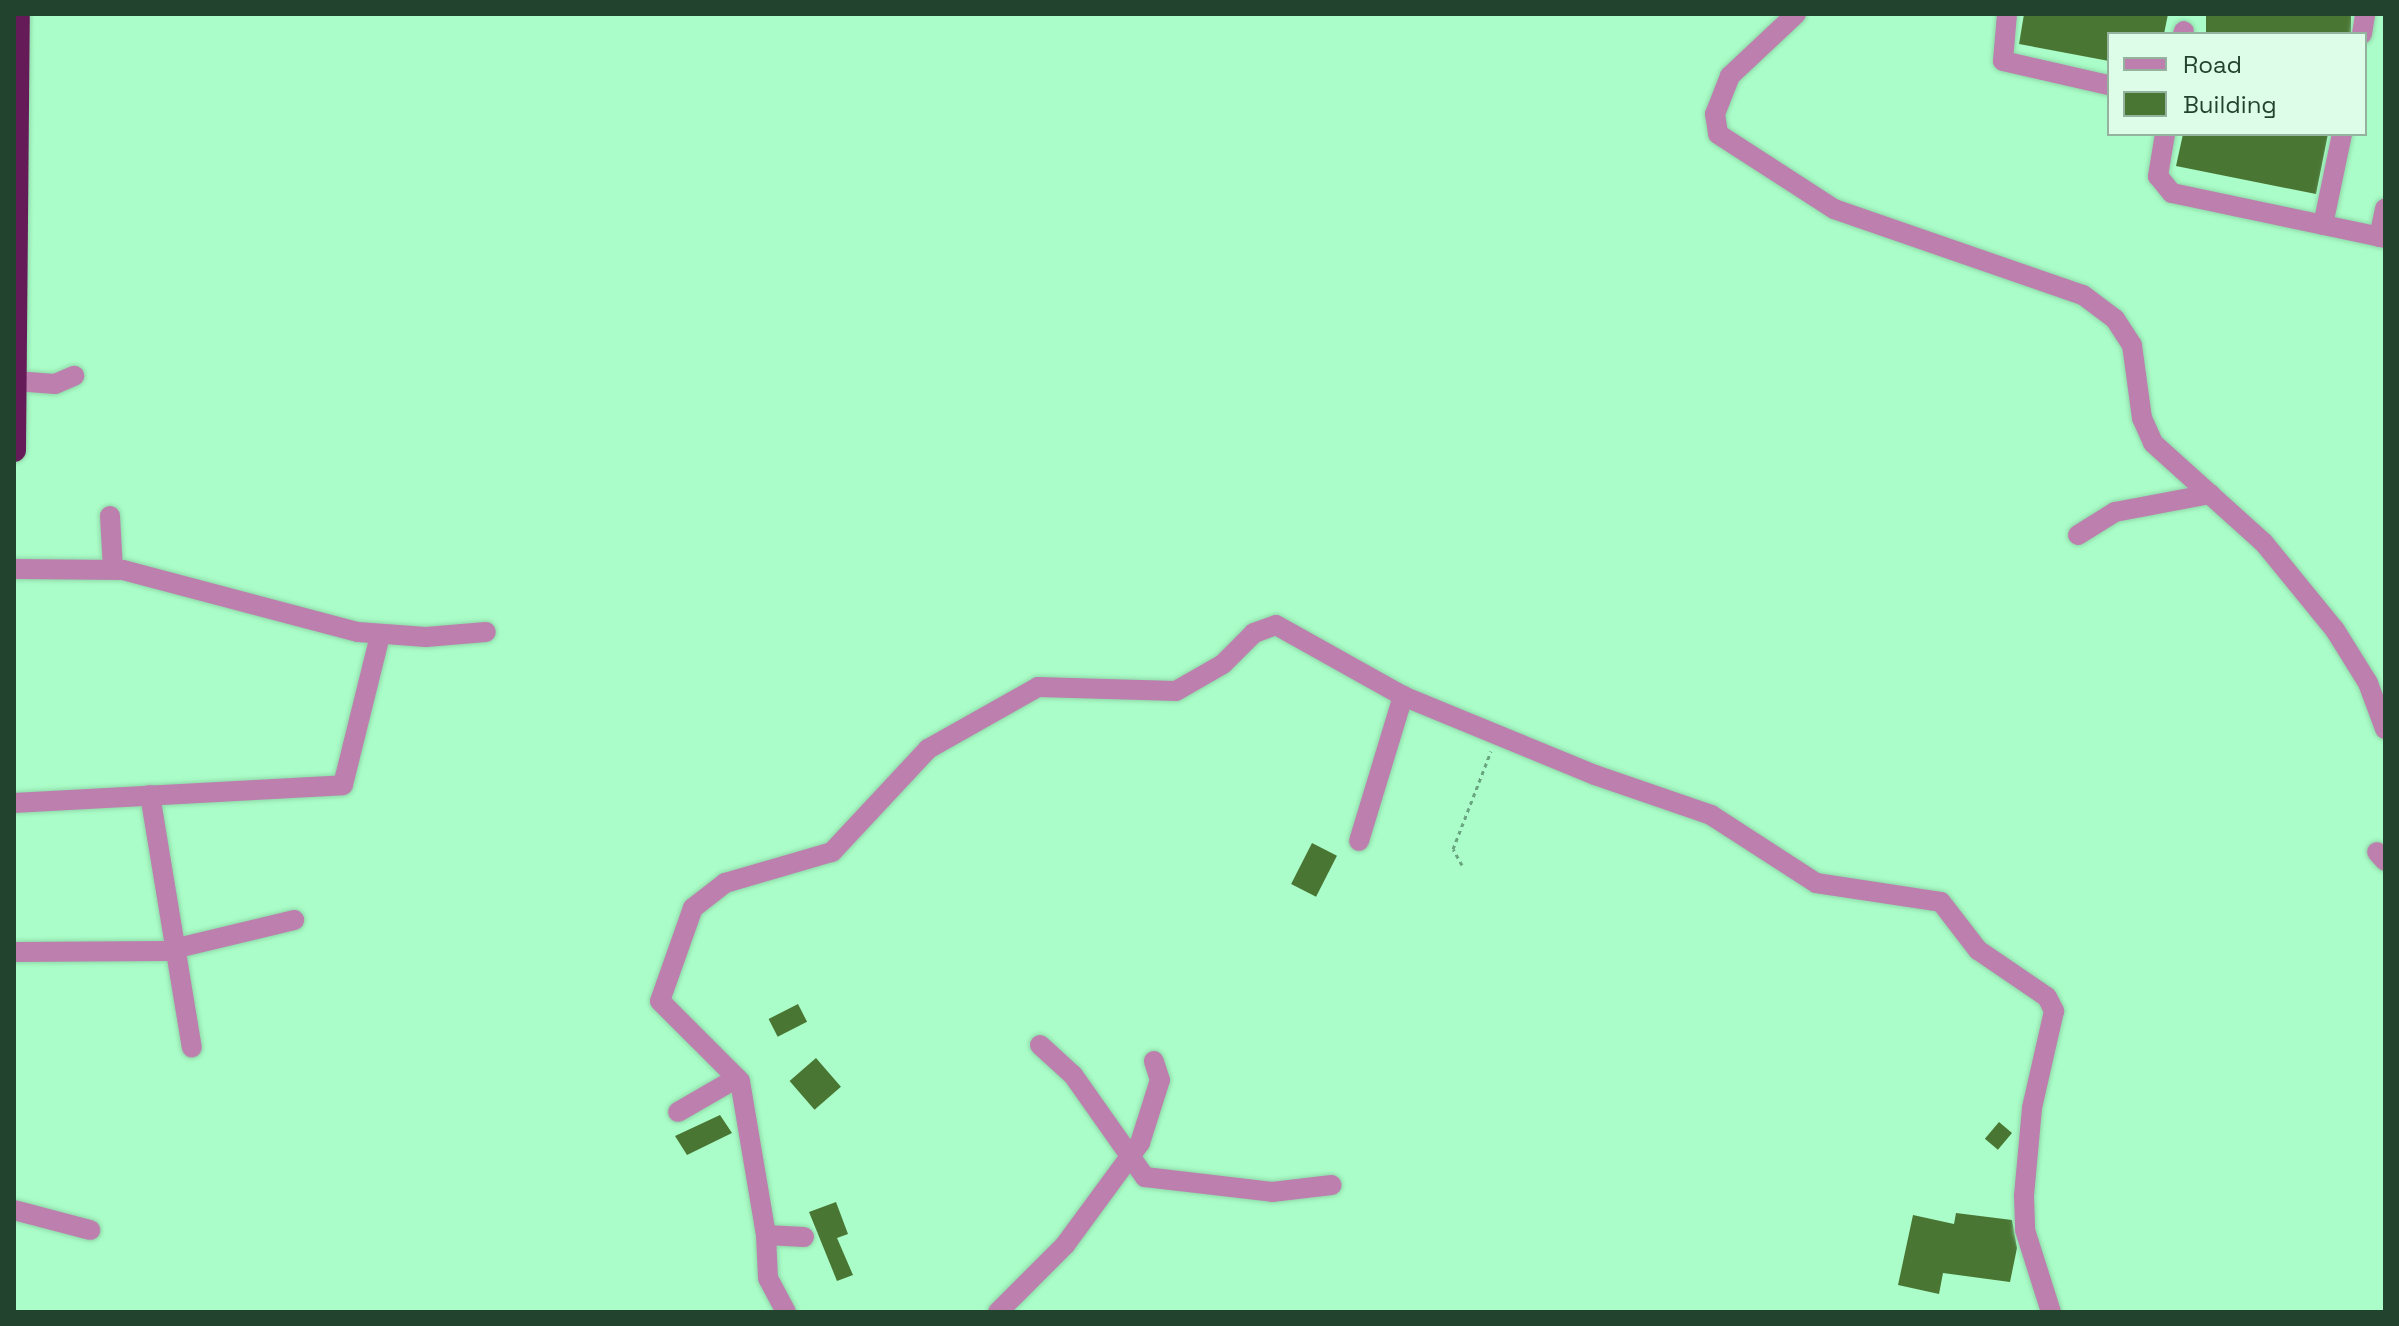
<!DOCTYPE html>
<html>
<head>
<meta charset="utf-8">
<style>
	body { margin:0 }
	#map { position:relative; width:2399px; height:1326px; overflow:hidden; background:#aafdc8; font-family:"Space Grotesk",sans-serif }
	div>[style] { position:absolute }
	.building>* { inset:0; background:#4a7633; transform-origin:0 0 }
	.path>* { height:3px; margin-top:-1.5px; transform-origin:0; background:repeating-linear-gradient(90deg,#69a57f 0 4px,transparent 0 8px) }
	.roads { filter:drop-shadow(0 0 2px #8fd8a9) drop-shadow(0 0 2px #8fd8a9) }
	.minor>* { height:20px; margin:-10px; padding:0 10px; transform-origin:10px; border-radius:10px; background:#bd80ae }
	.highway>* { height:24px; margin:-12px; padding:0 12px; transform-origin:12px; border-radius:12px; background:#661b59 }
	span { translate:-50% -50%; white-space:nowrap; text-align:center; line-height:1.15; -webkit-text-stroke:8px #defde8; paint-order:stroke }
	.frame { position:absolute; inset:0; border:16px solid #22442f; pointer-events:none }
	.legend { position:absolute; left:2107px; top:32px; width:260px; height:104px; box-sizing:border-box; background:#defde8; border:2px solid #93b39e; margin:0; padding:10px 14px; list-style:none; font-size:24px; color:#22442f }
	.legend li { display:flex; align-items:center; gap:16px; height:40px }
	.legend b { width:40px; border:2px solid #93b39e }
</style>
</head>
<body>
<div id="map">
	<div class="building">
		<div style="clip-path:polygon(2024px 14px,2168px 14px,2164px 34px,2109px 34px,2109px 61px,2019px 44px)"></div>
		<div style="left:2206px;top:14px;width:145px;height:20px"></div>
		<div style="clip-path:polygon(2183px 134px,2328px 134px,2316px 194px,2176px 166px)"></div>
		<div style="left:1312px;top:843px;width:28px;height:46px;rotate:27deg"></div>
		<div style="left:798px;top:1004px;width:20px;height:33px;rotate:63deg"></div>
		<div style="left:816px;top:1058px;width:38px;height:35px;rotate:49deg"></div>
		<div style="clip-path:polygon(720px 1115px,732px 1133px,687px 1155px,675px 1136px)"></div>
		<div style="left:1999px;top:1122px;width:17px;height:22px;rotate:40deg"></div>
		<div style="clip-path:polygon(836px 1202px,848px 1234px,837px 1238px,853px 1275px,837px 1281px,809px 1212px)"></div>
		<div style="clip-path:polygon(1956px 1213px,2012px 1220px,2017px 1248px,2010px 1282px,1943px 1273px,1939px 1294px,1898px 1285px,1913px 1215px,1954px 1224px)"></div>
	</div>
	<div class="path">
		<div style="left:1462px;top:865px;width:18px;rotate:-119deg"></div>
		<div style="left:1453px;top:849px;width:105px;rotate:-68.8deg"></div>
	</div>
	<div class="roads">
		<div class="minor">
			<div style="left:1796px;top:14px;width:91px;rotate:136.8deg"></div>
			<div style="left:1730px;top:76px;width:41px;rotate:111.5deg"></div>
			<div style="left:1715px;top:114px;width:20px;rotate:81deg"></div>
			<div style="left:1718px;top:134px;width:138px;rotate:32.9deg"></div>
			<div style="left:1834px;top:209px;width:263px;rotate:19.1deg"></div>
			<div style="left:2083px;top:295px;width:40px;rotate:37deg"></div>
			<div style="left:2115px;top:319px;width:31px;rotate:57deg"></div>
			<div style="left:2132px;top:345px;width:74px;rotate:82.2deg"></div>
			<div style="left:2142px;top:418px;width:27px;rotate:66deg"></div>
			<div style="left:2153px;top:443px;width:149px;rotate:42deg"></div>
			<div style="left:2264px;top:543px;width:112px;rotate:50.8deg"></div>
			<div style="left:2335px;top:630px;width:62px;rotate:58.1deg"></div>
			<div style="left:2368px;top:683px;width:49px;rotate:69.7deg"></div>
			<div style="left:2007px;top:14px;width:47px;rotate:94.9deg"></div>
			<div style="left:2003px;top:61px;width:109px;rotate:12.8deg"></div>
			<div style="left:2183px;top:34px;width:3px;rotate:-72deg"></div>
			<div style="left:2362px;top:34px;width:20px;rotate:-81deg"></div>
			<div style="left:2165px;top:134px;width:43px;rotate:99.5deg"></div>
			<div style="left:2158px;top:176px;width:22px;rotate:51deg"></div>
			<div style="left:2172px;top:193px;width:218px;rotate:11.9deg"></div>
			<div style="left:2323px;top:225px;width:93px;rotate:-78.2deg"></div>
			<div style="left:2379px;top:237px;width:29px;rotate:-78deg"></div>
			<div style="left:15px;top:381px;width:40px;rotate:4.3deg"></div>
			<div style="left:55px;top:384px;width:21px;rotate:-23deg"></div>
			<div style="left:110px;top:516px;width:53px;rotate:86.8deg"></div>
			<div style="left:2078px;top:535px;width:44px;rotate:-31.9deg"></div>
			<div style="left:2115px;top:512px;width:97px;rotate:-10.7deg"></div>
			<div style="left:14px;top:569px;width:109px;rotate:0.5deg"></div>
			<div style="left:123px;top:570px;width:243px;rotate:14.8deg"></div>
			<div style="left:358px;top:632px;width:68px;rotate:4.2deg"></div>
			<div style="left:426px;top:637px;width:60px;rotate:-4.8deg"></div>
			<div style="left:150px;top:795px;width:256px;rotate:80.6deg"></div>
			<div style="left:14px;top:803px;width:329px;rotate:-3.1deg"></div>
			<div style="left:343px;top:785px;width:154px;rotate:-76.1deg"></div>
			<div style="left:1359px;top:841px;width:152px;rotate:-73.1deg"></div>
			<div style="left:2377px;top:852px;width:12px;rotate:48deg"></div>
			<div style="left:14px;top:952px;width:151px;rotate:-0.4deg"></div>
			<div style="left:165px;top:951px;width:133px;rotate:-13.5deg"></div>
			<div style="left:1040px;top:1045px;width:45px;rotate:42.3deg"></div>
			<div style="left:1073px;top:1075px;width:125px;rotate:54.8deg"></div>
			<div style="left:1145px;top:1177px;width:128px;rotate:6.7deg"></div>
			<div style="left:1272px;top:1192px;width:60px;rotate:-6.7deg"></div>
			<div style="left:678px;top:1112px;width:68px;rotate:-30deg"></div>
			<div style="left:14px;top:1210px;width:79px;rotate:14.7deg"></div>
			<div style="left:766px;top:1235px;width:38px;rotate:3deg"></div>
			<div style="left:786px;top:1312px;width:38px;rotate:-118deg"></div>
			<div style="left:768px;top:1278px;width:43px;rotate:-92.7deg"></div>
			<div style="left:766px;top:1235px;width:156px;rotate:-99.6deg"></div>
			<div style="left:740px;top:1081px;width:113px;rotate:-135deg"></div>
			<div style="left:660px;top:1001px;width:99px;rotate:-70.5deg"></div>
			<div style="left:693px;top:908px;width:41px;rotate:-38deg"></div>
			<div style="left:725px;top:883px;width:111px;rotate:-16.2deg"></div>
			<div style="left:832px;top:852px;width:141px;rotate:-47deg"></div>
			<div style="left:928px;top:749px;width:126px;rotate:-29.4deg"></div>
			<div style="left:1038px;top:687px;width:138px;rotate:1.7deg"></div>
			<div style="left:1176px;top:691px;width:54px;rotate:-29.9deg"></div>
			<div style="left:1223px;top:664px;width:44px;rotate:-45deg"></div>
			<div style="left:1254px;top:633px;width:23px;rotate:-20deg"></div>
			<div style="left:1276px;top:625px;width:145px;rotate:29.2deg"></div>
			<div style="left:1403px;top:696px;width:208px;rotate:22.4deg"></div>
			<div style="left:1595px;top:775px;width:123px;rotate:19deg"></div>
			<div style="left:1711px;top:815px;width:125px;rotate:32.9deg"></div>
			<div style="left:1816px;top:883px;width:126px;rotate:8.6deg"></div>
			<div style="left:1941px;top:902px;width:61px;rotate:52.4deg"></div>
			<div style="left:1978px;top:950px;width:83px;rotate:34.3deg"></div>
			<div style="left:2047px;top:997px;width:16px;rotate:63deg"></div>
			<div style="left:2054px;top:1011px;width:99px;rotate:102.8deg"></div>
			<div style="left:2032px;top:1108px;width:88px;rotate:95.2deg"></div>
			<div style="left:2024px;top:1196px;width:34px;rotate:88deg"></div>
			<div style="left:2025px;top:1230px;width:86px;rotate:72.4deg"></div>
			<div style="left:998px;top:1312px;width:95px;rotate:-45deg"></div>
			<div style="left:1065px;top:1245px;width:127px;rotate:-53.7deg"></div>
			<div style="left:1140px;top:1143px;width:66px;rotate:-72.4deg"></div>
			<div style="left:1160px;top:1080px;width:20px;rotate:-108deg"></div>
		</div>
		<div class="highway">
			<div style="left:14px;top:450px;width:436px;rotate:-89.5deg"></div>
		</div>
	</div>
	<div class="frame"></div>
	<ul class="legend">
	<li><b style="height:10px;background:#bd80ae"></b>Road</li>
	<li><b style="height:22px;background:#4a7633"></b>Building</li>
	</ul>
</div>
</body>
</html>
